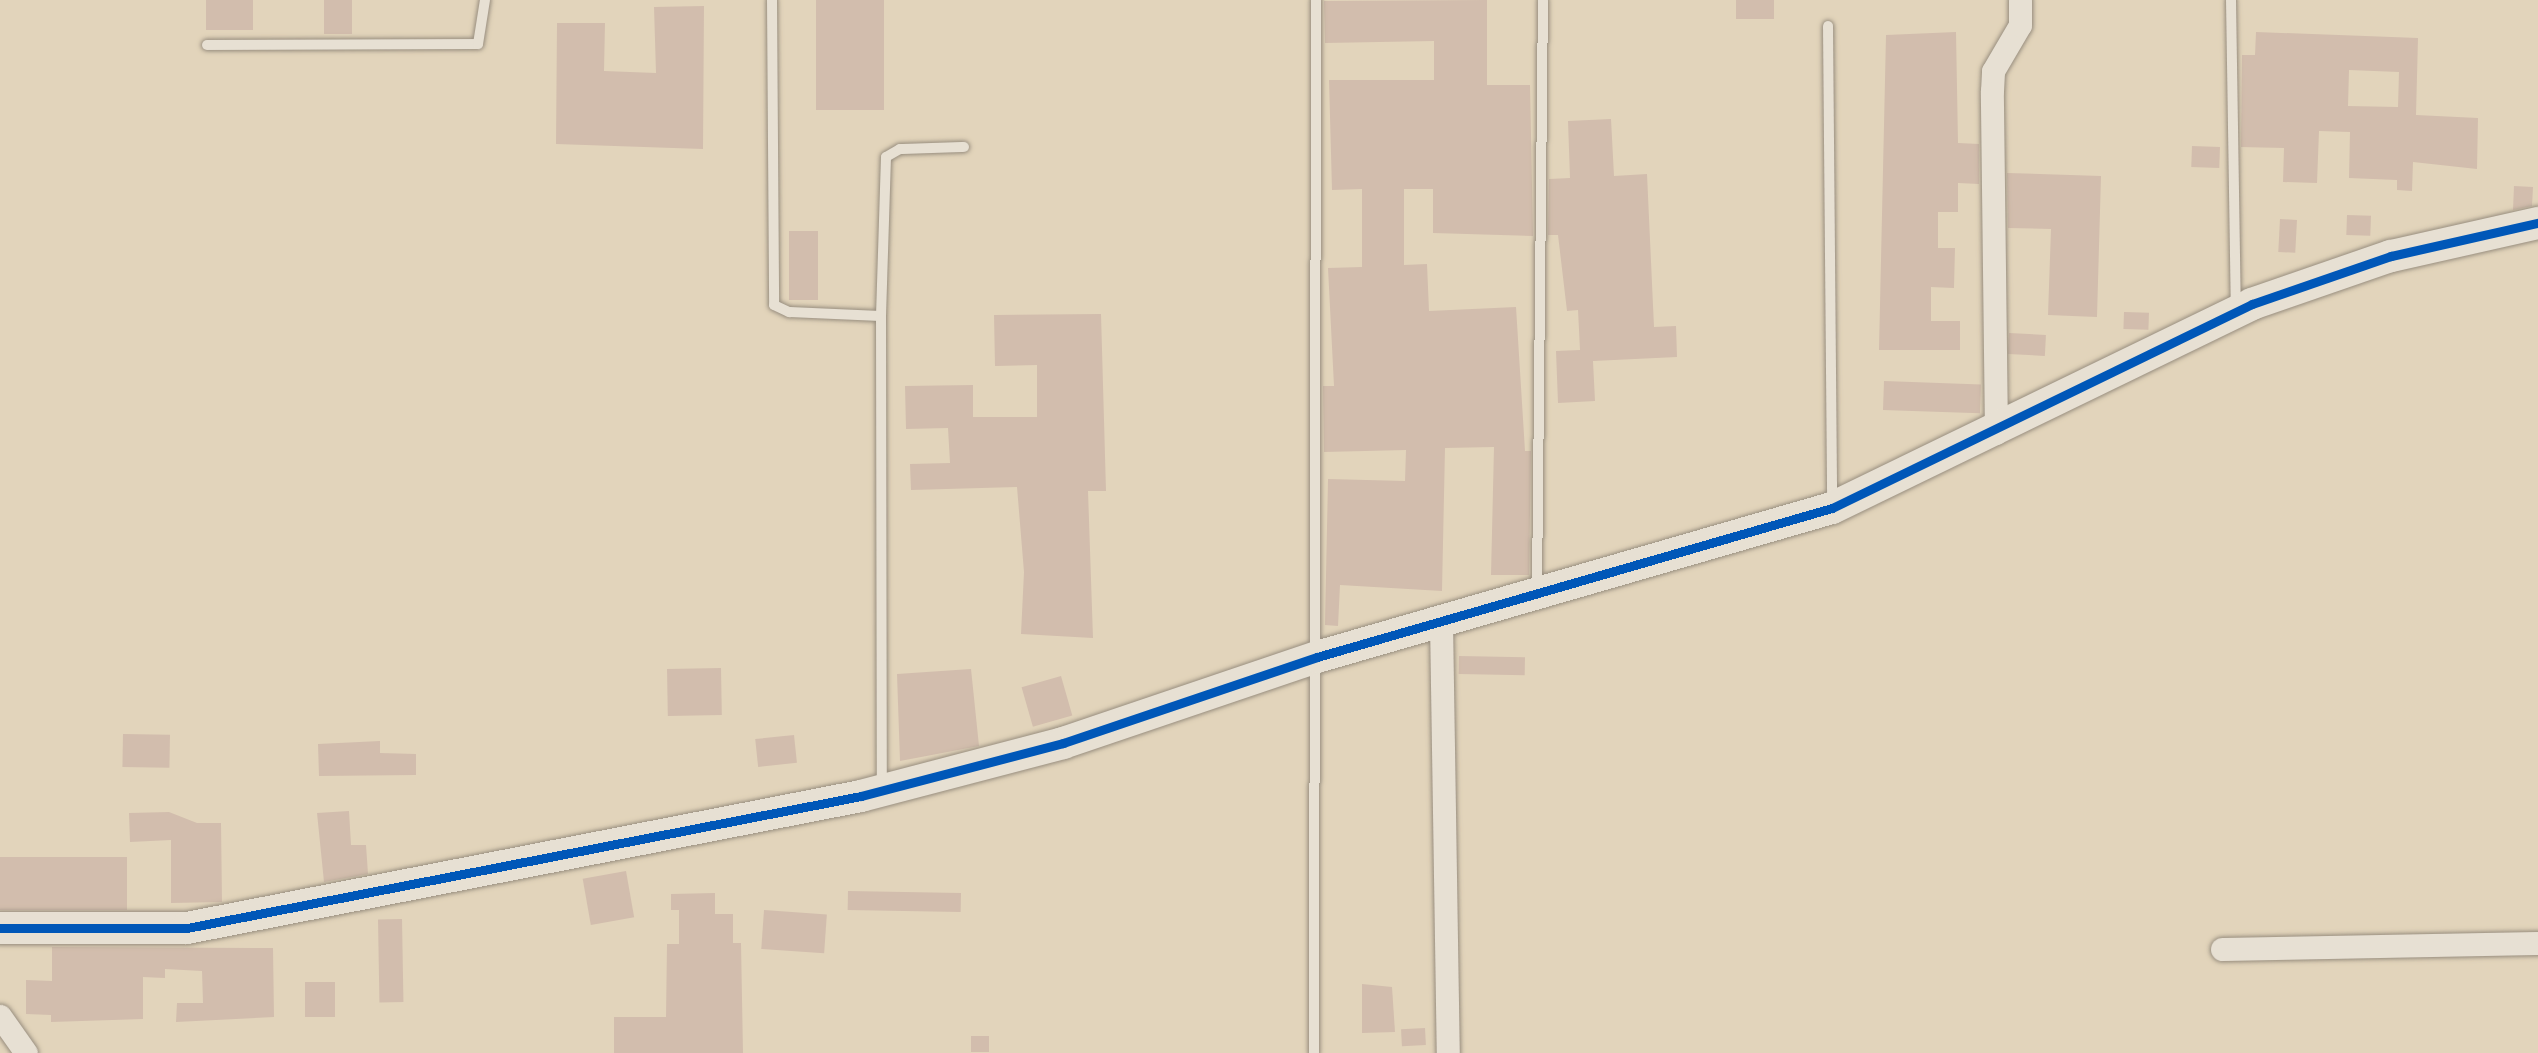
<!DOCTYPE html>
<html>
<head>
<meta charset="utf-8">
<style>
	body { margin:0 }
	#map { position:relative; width:2538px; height:1053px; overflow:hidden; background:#e2d4bb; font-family:Cardo,serif }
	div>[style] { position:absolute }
	.building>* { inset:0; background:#d2bdad; transform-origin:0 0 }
	.roads { filter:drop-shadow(0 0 2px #988e7f) drop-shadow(0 0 2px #988e7f) }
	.lane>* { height:10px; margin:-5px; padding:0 5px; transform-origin:5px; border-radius:5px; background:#e7e0d3 }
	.street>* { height:23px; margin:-11.5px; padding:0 11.5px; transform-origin:11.5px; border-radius:11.5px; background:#e7e0d3 }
	.secondary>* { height:32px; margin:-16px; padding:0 16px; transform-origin:16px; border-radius:16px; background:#e7e0d3 }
	.cycleway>* { height:9px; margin:-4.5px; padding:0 4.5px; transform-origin:4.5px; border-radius:4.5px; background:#0057b8 }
	span { translate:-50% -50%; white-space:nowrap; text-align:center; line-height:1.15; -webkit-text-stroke:7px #f7e6c8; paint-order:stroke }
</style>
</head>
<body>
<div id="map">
	<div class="building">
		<div style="left:206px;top:0;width:47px;height:30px"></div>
		<div style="left:324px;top:0;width:28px;height:34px"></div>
		<div style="left:816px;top:0;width:68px;height:110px"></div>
		<div style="clip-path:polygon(1487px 0,1487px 85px,1530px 85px,1533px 236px,1433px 233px,1433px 189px,1404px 189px,1404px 265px,1427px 264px,1429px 311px,1516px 307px,1525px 451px,1531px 451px,1529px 575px,1491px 575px,1494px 447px,1445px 448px,1442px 591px,1340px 585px,1338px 626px,1325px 625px,1328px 479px,1405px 481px,1406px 450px,1324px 452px,1323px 386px,1334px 386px,1328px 268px,1362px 267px,1362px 189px,1332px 190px,1329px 80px,1434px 80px,1434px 41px,1325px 43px,1324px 1px)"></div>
		<div style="left:1736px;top:0;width:38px;height:19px"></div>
		<div style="clip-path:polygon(704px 6px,703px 149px,556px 144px,557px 23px,605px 23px,604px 71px,656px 73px,654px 7px)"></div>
		<div style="clip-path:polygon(1956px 32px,1958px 143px,1979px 144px,1979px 184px,1958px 183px,1958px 212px,1938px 212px,1938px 248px,1955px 248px,1954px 288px,1931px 287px,1931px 321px,1960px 321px,1960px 350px,1879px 350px,1886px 35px)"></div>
		<div style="clip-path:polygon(evenodd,2256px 32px,2418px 38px,2416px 115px,2478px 118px,2477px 169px,2413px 162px,2412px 191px,2397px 190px,2397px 180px,2349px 178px,2350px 132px,2319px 131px,2317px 183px,2283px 182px,2284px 148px,2241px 147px,2242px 55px,2255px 55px,2256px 32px,2349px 70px,2399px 72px,2398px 107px,2348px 106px,2349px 70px)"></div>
		<div style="clip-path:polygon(1611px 119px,1614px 176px,1647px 174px,1654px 327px,1676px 326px,1677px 357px,1593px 361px,1595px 401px,1558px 403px,1556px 351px,1580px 350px,1578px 310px,1567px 311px,1558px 235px,1548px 235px,1549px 179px,1570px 178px,1568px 121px)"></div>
		<div style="left:2192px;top:146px;width:28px;height:21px;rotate:2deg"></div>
		<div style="clip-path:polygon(2007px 173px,2101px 176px,2097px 317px,2048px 315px,2051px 229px,2008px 228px)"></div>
		<div style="clip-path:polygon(2514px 186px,2533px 187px,2532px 206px,2513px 210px)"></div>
		<div style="left:2347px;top:215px;width:24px;height:20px;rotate:2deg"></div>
		<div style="left:2280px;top:219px;width:17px;height:33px;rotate:3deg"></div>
		<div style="left:789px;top:231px;width:29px;height:69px"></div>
		<div style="left:2124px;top:312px;width:25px;height:17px;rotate:2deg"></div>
		<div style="clip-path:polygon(1101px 314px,1106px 491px,1088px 491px,1093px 638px,1021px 634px,1024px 572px,1017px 487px,911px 490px,910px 464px,950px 463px,948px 428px,906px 429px,905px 386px,973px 385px,973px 417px,1037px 417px,1037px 365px,995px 366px,994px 315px)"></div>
		<div style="left:2009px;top:333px;width:37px;height:21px;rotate:3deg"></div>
		<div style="left:1884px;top:381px;width:97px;height:29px;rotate:2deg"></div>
		<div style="left:1459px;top:656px;width:66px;height:18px;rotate:1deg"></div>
		<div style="left:721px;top:668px;width:47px;height:54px;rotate:89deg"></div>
		<div style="clip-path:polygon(971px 669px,979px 746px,900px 761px,897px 674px)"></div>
		<div style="left:1061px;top:676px;width:41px;height:41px;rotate:74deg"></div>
		<div style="left:123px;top:734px;width:47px;height:33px;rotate:1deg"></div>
		<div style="left:794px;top:735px;width:28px;height:39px;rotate:84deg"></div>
		<div style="clip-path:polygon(380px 741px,380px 753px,416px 754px,416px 775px,319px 776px,318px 744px)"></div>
		<div style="clip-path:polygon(349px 811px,351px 845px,366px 845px,368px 874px,324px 882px,317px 813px)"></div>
		<div style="clip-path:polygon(169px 812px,197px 823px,221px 823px,222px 902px,171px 903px,171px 840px,130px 842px,129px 813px)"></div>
		<div style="left:0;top:857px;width:127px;height:53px"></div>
		<div style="left:626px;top:871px;width:47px;height:44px;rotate:80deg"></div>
		<div style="left:848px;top:891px;width:113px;height:19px;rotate:1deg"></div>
		<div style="clip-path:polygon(715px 893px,715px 914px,733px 914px,733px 943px,741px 943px,743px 1053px,614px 1053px,614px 1017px,666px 1017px,667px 944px,679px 944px,679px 910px,671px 910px,671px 894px)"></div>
		<div style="left:764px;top:910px;width:63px;height:39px;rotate:4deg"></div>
		<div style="left:402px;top:919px;width:83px;height:24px;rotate:89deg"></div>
		<div style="clip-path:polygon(52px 947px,273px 948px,274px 1017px,176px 1022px,177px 1003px,203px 1003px,202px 971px,165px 969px,165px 978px,143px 977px,143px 1019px,51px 1022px,51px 1015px,26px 1014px,26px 980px,52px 981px)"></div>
		<div style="left:305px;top:982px;width:30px;height:35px"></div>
		<div style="clip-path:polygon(1362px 984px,1392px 987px,1395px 1032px,1362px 1033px)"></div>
		<div style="left:1425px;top:1028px;width:17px;height:24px;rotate:87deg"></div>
		<div style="left:971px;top:1036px;width:18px;height:16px"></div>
	</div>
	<div class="roads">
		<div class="lane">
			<div style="left:772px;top:0;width:305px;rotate:89.6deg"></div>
			<div style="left:774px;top:305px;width:17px;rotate:25deg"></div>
			<div style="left:789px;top:312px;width:92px;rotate:2.5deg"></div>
			<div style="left:881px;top:316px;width:471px;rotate:89.9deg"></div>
			<div style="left:2231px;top:0;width:309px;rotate:89.1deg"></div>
			<div style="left:1828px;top:26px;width:477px;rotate:89.5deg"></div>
			<div style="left:207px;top:45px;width:271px;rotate:-0.2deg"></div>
			<div style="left:478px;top:44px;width:45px;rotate:-81deg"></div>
			<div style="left:881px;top:316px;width:159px;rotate:-88.2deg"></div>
			<div style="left:886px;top:157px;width:16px;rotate:-30deg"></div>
			<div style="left:900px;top:149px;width:64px;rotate:-1.8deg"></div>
			<div style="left:1537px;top:589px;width:589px;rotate:-89.42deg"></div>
			<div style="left:1314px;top:1053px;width:1053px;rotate:-89.89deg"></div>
		</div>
		<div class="street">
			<div style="left:1996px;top:433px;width:342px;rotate:-90.7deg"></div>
			<div style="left:1992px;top:91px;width:20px;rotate:-87deg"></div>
			<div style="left:1993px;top:71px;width:53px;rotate:-59.6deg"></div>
			<div style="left:2020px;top:25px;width:25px;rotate:-90deg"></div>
			<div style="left:1441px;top:621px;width:432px;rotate:89.1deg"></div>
			<div style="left:2222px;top:949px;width:316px;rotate:-1.1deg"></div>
			<div style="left:0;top:1016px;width:45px;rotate:54.9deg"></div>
		</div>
		<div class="secondary">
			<div style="left:0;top:928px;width:187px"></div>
			<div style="left:187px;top:928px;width:687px;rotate:-11.08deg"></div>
			<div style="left:861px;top:796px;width:209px;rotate:-14.7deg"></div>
			<div style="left:1063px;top:743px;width:268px;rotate:-18.7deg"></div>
			<div style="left:1317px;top:657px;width:536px;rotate:-16.14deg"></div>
			<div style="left:1832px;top:508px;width:467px;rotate:-25.9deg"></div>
			<div style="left:2252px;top:304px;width:147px;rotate:-19.1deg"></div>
			<div style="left:2391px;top:256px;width:151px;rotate:-12.7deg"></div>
		</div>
	</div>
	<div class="cycleway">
		<div style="left:0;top:928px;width:187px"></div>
		<div style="left:187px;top:928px;width:687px;rotate:-11.08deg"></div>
		<div style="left:861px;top:796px;width:209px;rotate:-14.7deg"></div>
		<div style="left:1063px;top:743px;width:268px;rotate:-18.7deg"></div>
		<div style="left:1317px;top:657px;width:536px;rotate:-16.14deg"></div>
		<div style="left:1832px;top:508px;width:467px;rotate:-25.9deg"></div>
		<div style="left:2252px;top:304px;width:147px;rotate:-19.1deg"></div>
		<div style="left:2391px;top:256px;width:151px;rotate:-12.7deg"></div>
	</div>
</div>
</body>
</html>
